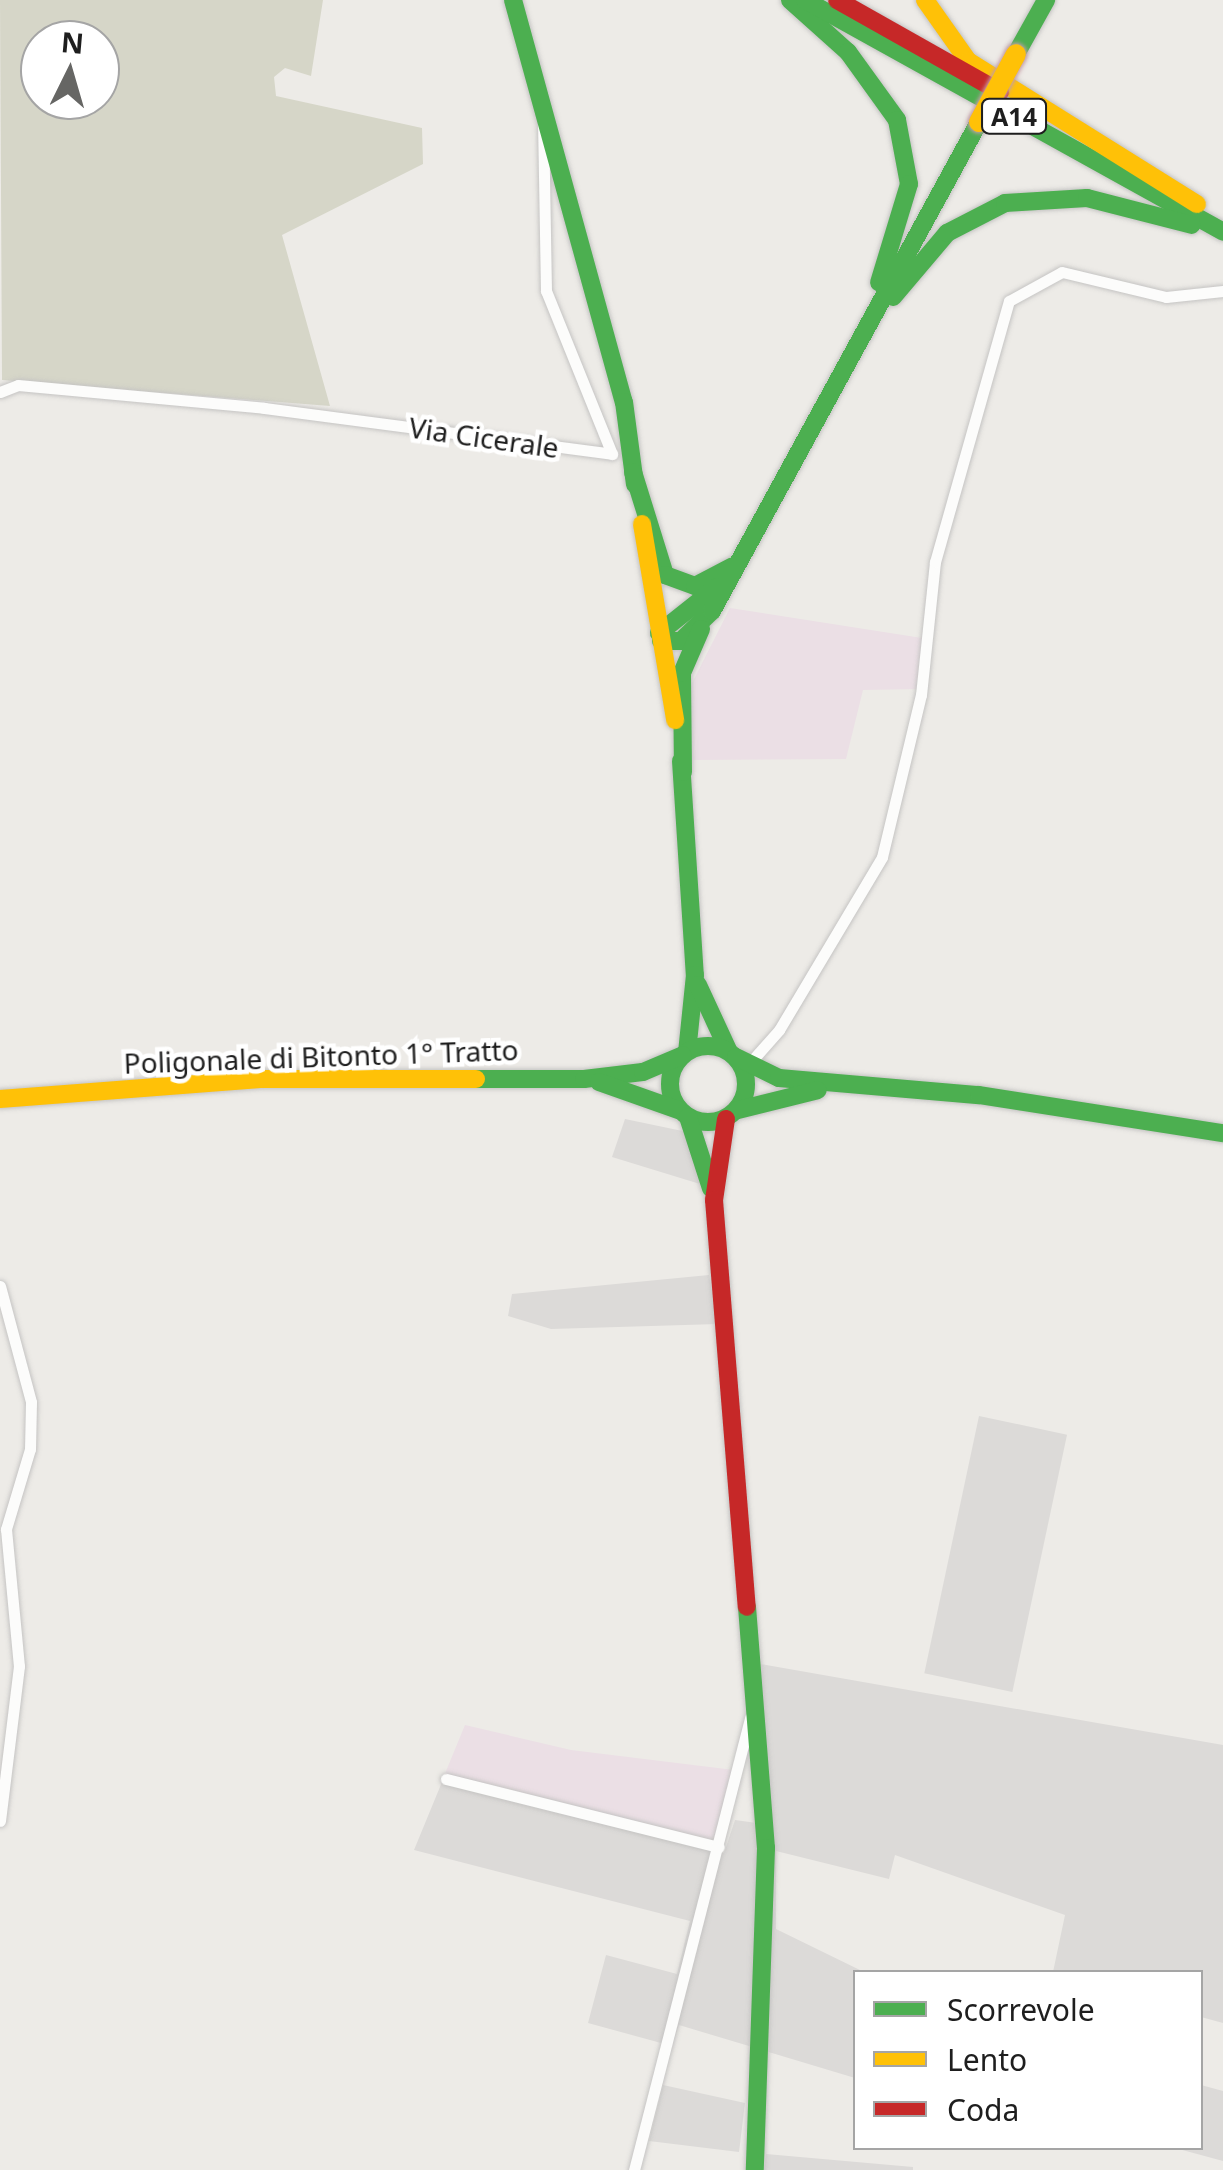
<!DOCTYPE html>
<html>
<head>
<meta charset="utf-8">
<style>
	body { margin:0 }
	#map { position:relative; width:1223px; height:2170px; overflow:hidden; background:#edebe7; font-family:"Noto Sans",sans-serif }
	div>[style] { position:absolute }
	.residential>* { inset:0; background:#dcdad8; transform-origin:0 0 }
	.industrial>* { inset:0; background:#ebdfe5 }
	.construction>* { inset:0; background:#d6d6c8 }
	.roads { filter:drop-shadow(0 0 2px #c5c4c3) drop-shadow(0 0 2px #c5c4c3) }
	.street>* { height:11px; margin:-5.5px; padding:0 5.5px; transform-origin:5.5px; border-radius:5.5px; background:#fcfcfb }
	.fast>* { height:18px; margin:-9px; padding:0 9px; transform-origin:9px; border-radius:9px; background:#4caf50 }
	.fast>.ring { margin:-9px; padding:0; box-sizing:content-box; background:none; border:18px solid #4caf50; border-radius:50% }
	.slow>* { height:18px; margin:-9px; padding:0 9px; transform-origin:9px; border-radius:9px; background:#ffc107 }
	.jam>* { height:18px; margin:-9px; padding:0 9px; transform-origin:9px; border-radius:9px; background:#c62828 }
	.bridges { filter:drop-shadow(0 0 2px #c49da6) drop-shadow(0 0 2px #c49da6) }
	.slow-bridge>* { height:20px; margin:-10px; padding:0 10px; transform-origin:10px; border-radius:10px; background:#ffc107 }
	span { translate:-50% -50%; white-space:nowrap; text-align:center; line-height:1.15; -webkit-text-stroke:9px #fff; paint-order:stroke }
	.shield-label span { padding:2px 8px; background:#fff; border:2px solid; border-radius:8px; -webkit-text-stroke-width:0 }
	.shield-label { font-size:25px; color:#1e1e1e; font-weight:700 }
	.street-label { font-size:28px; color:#1e1e1e }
	.legend { position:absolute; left:853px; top:1970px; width:350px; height:180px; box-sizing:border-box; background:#fff; border:2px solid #a5a5a5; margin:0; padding:12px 18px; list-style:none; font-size:30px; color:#1e1e1e }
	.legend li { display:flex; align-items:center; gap:20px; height:50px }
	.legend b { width:50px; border:2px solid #a5a5a5 }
	.north { position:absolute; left:20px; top:20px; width:100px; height:100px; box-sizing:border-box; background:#fff; border:2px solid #a5a5a5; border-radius:50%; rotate:5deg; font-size:28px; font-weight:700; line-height:40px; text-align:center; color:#1e1e1e }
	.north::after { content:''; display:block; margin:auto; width:35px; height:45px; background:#666664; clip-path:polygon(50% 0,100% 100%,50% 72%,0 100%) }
</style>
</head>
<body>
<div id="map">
	<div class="residential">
		<div style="clip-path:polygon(625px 1119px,692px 1133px,700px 1184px,612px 1157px)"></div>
		<div style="clip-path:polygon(709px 1275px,718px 1324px,551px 1329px,508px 1316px,512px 1294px)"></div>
		<div style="left:979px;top:1416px;width:90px;height:263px;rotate:12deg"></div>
		<div style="clip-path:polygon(760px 1664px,1223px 1745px,1223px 2023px,1201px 2017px,1200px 1972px,1053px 1972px,1065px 1915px,895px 1855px,889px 1879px,776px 1851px,776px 1929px,864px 1972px,856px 1972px,855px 2078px,679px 2025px,672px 2046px,588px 2023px,606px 1955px,677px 1974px,690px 1921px,414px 1850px,442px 1782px,724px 1853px,735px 1820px,771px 1825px)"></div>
		<div style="clip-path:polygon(663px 2085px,745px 2103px,739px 2152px,649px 2141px)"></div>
		<div style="clip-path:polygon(1201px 2085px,1223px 2091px,1223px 2161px,1175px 2148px,1200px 2148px)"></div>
		<div style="clip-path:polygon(766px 2154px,913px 2167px,913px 2170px,764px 2170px)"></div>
	</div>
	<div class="industrial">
		<div style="clip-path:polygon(730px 608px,922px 638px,919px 689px,863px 690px,846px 759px,691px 760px,686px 695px)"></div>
		<div style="clip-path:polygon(465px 1725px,571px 1750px,734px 1770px,714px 1842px,444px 1776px)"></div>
	</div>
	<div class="construction">
		<div style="clip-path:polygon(evenodd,0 0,323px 0,311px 76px,285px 68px,274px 77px,276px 96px,422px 128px,423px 164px,282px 235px,330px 406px,2px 380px,0 0,40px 40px,100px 40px,100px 100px,40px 100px,40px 40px)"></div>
	</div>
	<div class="roads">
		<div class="street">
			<div style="left:0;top:392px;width:19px;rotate:-21deg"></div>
			<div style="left:18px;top:385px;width:247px;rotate:5.3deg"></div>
			<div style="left:264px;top:408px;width:351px;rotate:7.5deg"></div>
			<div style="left:612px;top:454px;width:176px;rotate:-112deg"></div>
			<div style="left:546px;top:291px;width:167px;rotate:-91deg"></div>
			<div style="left:748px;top:1065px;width:47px;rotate:-48.5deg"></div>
			<div style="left:779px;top:1030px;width:201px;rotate:-59.2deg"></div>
			<div style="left:882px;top:857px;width:167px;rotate:-76.5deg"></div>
			<div style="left:921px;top:695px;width:134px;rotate:-84deg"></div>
			<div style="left:935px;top:562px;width:271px;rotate:-74.2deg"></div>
			<div style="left:1009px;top:301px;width:60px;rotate:-28.7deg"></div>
			<div style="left:1062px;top:272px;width:107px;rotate:13.5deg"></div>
			<div style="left:1166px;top:297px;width:57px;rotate:-6deg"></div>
			<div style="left:0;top:1286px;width:120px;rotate:75deg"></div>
			<div style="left:31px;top:1402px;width:47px;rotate:91.2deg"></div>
			<div style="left:30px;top:1449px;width:84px;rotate:106.7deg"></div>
			<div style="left:6px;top:1529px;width:138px;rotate:84.6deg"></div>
			<div style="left:19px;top:1666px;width:156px;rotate:97deg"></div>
			<div style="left:446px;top:1779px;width:281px;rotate:14deg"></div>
			<div style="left:634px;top:2170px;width:467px;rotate:-75.6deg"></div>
		</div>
		<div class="fast">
			<div style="left:513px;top:0;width:417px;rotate:74.6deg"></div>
			<div style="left:624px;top:402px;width:83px;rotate:82.4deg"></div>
			<div style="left:790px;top:0;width:78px;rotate:41.9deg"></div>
			<div style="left:848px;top:52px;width:84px;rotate:54.2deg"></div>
			<div style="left:897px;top:120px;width:65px;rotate:79.4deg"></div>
			<div style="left:909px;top:184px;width:103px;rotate:106.9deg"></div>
			<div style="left:805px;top:0;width:478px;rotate:29deg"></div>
			<div style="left:1016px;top:54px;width:62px;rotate:-60.9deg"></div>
			<div style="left:893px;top:297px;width:84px;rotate:-49.8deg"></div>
			<div style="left:947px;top:233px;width:65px;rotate:-27.3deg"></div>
			<div style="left:1005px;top:203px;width:82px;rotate:-3.5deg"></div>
			<div style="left:1087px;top:198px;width:108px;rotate:14.4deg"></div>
			<div style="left:633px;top:472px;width:108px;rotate:72.7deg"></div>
			<div style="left:665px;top:575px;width:32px;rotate:20deg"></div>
			<div style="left:695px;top:586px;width:41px;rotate:-27.8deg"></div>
			<div style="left:659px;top:633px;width:74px;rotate:-38.4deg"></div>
			<div style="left:661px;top:641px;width:20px"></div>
			<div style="left:681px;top:641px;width:43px;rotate:-44.1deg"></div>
			<div style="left:712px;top:611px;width:557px;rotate:-61.36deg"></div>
			<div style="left:681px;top:761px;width:214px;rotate:86.3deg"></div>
			<div style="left:695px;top:975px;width:77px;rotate:95.9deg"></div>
			<div style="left:683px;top:772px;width:99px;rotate:-90.6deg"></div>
			<div style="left:682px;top:673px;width:48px;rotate:-66.6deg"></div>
			<div style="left:698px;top:985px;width:72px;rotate:65.2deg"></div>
			<div class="ring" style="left:670px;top:1046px;width:58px;height:58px"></div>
			<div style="left:736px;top:1057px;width:48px;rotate:26deg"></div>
			<div style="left:779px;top:1078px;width:201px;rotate:4.9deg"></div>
			<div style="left:979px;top:1095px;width:247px;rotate:8.9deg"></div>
			<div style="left:476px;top:1079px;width:108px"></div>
			<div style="left:584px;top:1079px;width:59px;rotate:-6.8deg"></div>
			<div style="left:643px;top:1072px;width:43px;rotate:-23deg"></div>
			<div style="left:599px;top:1082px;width:84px;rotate:19.5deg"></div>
			<div style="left:738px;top:1110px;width:82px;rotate:-14deg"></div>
			<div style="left:688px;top:1117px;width:75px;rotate:72.1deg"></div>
			<div style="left:747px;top:1607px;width:242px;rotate:85.5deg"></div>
			<div style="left:766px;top:1848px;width:322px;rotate:92deg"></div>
		</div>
		<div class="slow">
			<div style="left:925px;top:0;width:75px;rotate:54.8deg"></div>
			<div style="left:968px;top:61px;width:270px;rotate:32deg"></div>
			<div style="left:642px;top:524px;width:199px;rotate:80.4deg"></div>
			<div style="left:0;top:1099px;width:261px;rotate:-4.4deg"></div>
			<div style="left:260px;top:1079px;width:216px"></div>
		</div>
		<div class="jam">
			<div style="left:837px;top:0;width:187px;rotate:29.4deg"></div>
			<div style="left:726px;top:1119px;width:82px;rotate:98.4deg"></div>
			<div style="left:714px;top:1200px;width:408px;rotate:85.4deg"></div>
		</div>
	</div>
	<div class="bridges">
		<div class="slow-bridge">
			<div style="left:979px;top:122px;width:77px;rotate:-61.4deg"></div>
		</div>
	</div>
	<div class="shield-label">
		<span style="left:1014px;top:116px">A14</span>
	</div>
	<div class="street-label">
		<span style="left:484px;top:437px;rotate:8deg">Via Cicerale</span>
		<span style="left:321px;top:1056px;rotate:-2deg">Poligonale di Bitonto 1° Tratto</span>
	</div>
	<ul class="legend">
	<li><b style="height:12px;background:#4caf50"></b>Scorrevole</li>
	<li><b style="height:12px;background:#ffc107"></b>Lento</li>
	<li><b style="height:12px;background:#c62828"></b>Coda</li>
	</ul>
	<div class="north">N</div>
</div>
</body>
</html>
